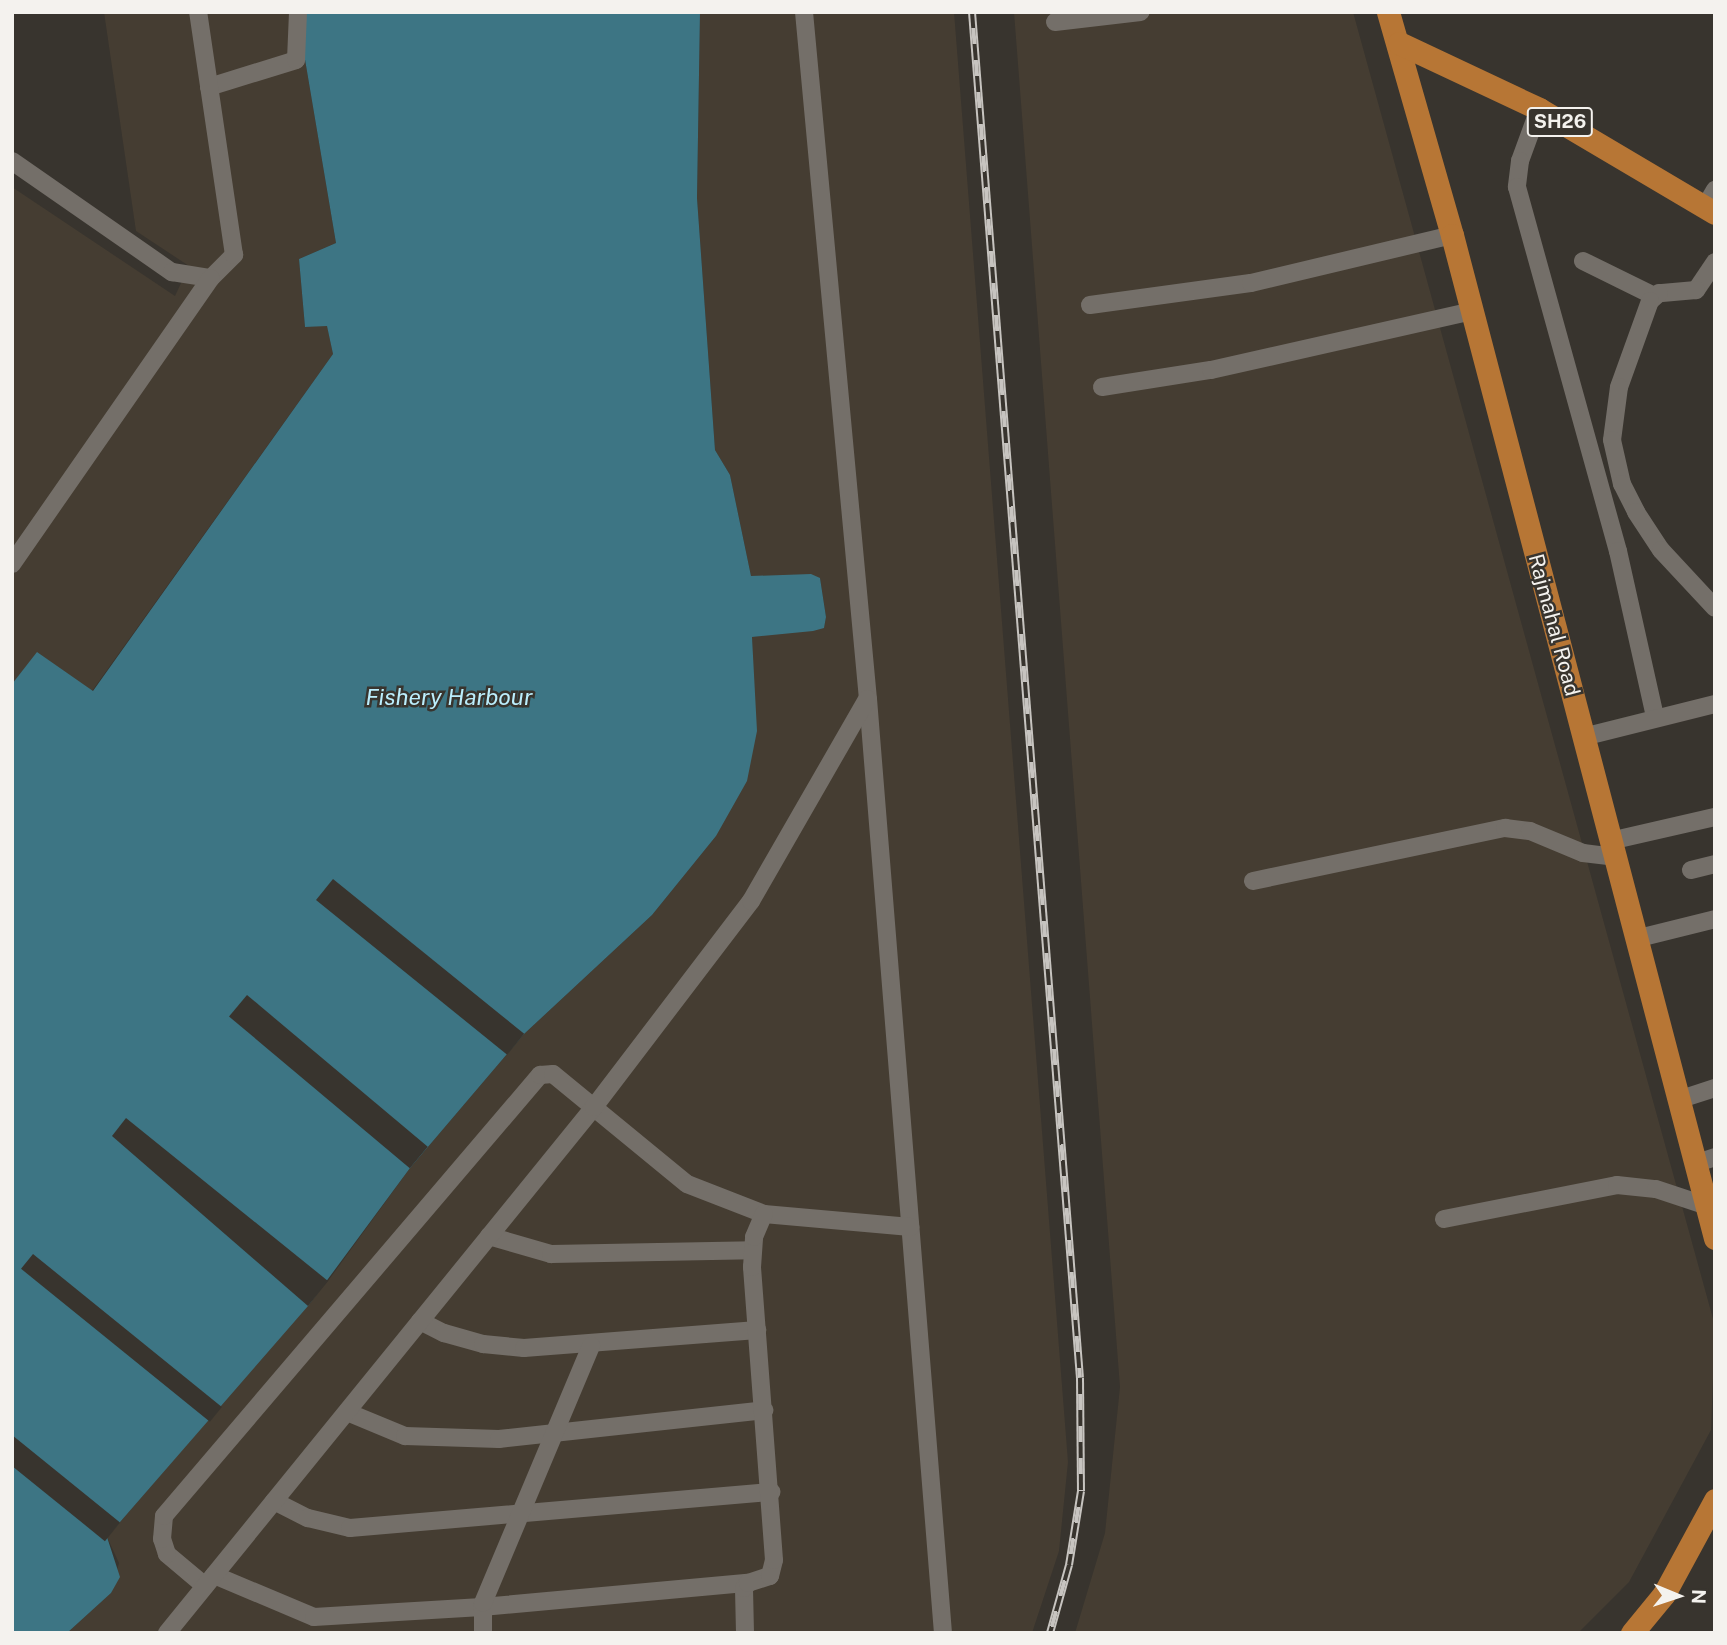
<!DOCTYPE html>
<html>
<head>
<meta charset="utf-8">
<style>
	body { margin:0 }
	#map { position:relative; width:1727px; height:1645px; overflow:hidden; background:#38342e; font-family:"Public Sans",sans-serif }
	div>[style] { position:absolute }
	.built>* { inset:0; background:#453d32 }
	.water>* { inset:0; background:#3d7584 }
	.pier>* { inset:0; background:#38342e; transform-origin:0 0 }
	.minor>* { height:18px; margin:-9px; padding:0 9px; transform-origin:9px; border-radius:9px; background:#746f69 }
	.major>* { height:23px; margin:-11.5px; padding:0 11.5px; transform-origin:11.5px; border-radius:11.5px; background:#b77635 }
	.rail>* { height:8px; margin-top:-4px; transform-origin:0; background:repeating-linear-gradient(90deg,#38342e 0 16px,#c7c4c0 0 32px); box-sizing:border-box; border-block:2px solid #c7c4c0 }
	span { translate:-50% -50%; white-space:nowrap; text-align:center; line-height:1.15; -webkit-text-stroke:5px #38342e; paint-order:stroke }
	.shield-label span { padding:2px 5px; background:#38342e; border:2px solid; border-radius:5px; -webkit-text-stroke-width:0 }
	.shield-label { font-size:19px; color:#f4f2ee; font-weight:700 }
	.street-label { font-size:21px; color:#f4f2ee }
	.water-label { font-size:23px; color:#bbeefd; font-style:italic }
	.frame { position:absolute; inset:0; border:14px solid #f4f2ee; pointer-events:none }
	.north { position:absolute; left:1643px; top:1561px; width:70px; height:70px; -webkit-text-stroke:5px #38342e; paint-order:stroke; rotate:92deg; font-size:19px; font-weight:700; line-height:28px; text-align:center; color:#f4f2ee }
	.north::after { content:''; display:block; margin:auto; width:24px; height:32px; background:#f4f2ee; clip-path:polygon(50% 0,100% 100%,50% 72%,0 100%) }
</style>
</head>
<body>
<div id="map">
	<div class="built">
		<div style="clip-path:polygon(104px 12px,297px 12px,336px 243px,299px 259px,305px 327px,327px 325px,333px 354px,92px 691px,38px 653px,12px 684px,12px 187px,175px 296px,189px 266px,136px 231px)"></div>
		<div style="clip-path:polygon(700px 12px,954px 12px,1068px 1462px,1059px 1551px,1032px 1633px,67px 1633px,111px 1593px,119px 1563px,107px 1537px,328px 1281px,410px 1168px,524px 1034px,652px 915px,716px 836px,753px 683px,752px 637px,824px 627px,826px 617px,820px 578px,751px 576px,730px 475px,715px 450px,697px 198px)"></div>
		<div style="clip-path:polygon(1014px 12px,1353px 12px,1715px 1326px,1711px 1430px,1629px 1582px,1579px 1632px,1075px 1633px,1105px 1533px,1120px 1387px)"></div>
	</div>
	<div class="water">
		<div style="clip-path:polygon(297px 12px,700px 12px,697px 198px,715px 450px,730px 475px,751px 576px,811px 574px,820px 578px,826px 617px,824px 628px,813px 631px,752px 637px,757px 731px,747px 781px,716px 836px,652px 915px,524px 1034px,410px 1168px,308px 1306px,107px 1537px,120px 1577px,111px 1593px,67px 1633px,12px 1633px,12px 684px,37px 652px,93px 691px,333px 354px,327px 326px,305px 327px,299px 259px,336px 243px)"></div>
	</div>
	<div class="pier">
		<div style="left:333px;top:879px;width:246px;height:27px;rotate:39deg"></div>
		<div style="left:247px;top:995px;width:236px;height:28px;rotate:40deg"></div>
		<div style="clip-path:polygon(126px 1118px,328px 1281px,308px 1306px,112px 1136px)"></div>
		<div style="left:33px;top:1254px;width:243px;height:19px;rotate:39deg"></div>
		<div style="left:12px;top:1435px;width:139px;height:24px;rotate:39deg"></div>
	</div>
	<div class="minor">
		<div style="left:804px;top:12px;width:690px;rotate:84.68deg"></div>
		<div style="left:868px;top:699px;width:937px;rotate:85.41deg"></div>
		<div style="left:1055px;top:22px;width:86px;rotate:-6.7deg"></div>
		<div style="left:209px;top:87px;width:91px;rotate:-17.2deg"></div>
		<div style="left:296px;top:60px;width:48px;rotate:-87.6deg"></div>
		<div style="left:1539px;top:109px;width:55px;rotate:110.1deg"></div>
		<div style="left:1520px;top:161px;width:26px;rotate:97deg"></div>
		<div style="left:1517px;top:187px;width:378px;rotate:74.5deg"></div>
		<div style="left:1618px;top:551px;width:169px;rotate:77.4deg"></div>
		<div style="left:12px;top:161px;width:195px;rotate:34.8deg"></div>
		<div style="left:172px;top:272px;width:39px;rotate:9deg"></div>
		<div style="left:211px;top:278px;width:33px;rotate:-45deg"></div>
		<div style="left:234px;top:255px;width:246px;rotate:-98.4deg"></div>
		<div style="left:1705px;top:207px;width:20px;rotate:-60deg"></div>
		<div style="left:1583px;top:261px;width:79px;rotate:26.2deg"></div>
		<div style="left:1715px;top:262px;width:34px;rotate:124deg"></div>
		<div style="left:1696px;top:290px;width:37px;rotate:175deg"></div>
		<div style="left:1659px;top:293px;width:12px;rotate:138deg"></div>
		<div style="left:1650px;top:301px;width:91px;rotate:109.8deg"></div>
		<div style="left:1619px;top:387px;width:53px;rotate:97.5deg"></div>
		<div style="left:1612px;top:440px;width:45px;rotate:77.2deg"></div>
		<div style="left:1622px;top:484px;width:31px;rotate:63deg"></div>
		<div style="left:1636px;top:512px;width:45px;rotate:56.7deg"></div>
		<div style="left:1661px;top:550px;width:79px;rotate:47deg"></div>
		<div style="left:1090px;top:305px;width:162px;rotate:-7.8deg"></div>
		<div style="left:1251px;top:283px;width:207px;rotate:-13.4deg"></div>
		<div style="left:1102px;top:387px;width:110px;rotate:-8.9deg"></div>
		<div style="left:1211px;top:370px;width:268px;rotate:-12.7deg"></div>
		<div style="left:12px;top:564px;width:348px;rotate:-55.2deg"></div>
		<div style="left:1583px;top:737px;width:136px;rotate:-14deg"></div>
		<div style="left:1610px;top:841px;width:108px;rotate:-12.9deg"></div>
		<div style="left:1691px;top:870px;width:25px;rotate:-14deg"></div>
		<div style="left:1253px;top:881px;width:258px;rotate:-11.9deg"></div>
		<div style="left:1505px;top:828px;width:25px;rotate:7deg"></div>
		<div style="left:1530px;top:831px;width:57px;rotate:22.5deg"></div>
		<div style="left:1583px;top:853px;width:32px;rotate:7deg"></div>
		<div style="left:1635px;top:939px;width:82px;rotate:-14deg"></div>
		<div style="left:1681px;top:1099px;width:36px;rotate:-18deg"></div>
		<div style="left:1697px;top:1163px;width:19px;rotate:-18deg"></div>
		<div style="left:1444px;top:1219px;width:176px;rotate:-11.1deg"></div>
		<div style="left:1617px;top:1185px;width:39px;rotate:6deg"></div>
		<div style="left:1656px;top:1189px;width:54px;rotate:18.4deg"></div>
		<div style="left:489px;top:1236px;width:65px;rotate:16.2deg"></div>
		<div style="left:551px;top:1254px;width:201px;rotate:-1.1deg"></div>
		<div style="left:420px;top:1321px;width:27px;rotate:27deg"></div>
		<div style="left:444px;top:1333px;width:41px;rotate:15.8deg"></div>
		<div style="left:483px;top:1344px;width:41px;rotate:5.6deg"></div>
		<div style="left:524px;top:1348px;width:234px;rotate:-4.4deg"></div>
		<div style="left:347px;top:1412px;width:63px;rotate:22.5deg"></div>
		<div style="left:405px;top:1436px;width:94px;rotate:1.8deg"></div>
		<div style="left:499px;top:1439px;width:267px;rotate:-6.2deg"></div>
		<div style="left:274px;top:1501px;width:38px;rotate:27deg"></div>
		<div style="left:308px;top:1518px;width:43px;rotate:13.4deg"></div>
		<div style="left:350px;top:1528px;width:423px;rotate:-4.9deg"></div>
		<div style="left:214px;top:1575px;width:108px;rotate:22.8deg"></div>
		<div style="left:314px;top:1617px;width:168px;rotate:-3.4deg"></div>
		<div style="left:482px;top:1607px;width:267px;rotate:-5.2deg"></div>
		<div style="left:205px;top:1586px;width:50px;rotate:-139.9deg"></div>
		<div style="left:167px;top:1554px;width:16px;rotate:-108deg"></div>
		<div style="left:162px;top:1539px;width:23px;rotate:-85deg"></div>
		<div style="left:164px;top:1516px;width:580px;rotate:-49.55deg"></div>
		<div style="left:540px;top:1075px;width:13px;rotate:-4deg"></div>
		<div style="left:553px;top:1074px;width:173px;rotate:39.4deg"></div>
		<div style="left:687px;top:1184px;width:83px;rotate:21.3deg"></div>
		<div style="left:764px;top:1214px;width:147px;rotate:5.1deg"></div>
		<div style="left:167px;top:1633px;width:677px;rotate:-50.93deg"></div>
		<div style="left:594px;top:1107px;width:259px;rotate:-52.7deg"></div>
		<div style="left:751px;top:901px;width:233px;rotate:-60.1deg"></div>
		<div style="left:483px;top:1633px;width:30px;rotate:-90deg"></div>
		<div style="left:483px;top:1603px;width:279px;rotate:-67.2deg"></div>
		<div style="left:745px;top:1633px;width:45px;rotate:-91.3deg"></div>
		<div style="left:744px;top:1588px;width:6px;rotate:-51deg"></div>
		<div style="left:748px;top:1583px;width:23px;rotate:-18deg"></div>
		<div style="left:770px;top:1576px;width:16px;rotate:-76deg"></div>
		<div style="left:774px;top:1560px;width:294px;rotate:-94.3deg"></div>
		<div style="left:752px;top:1267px;width:30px;rotate:-86deg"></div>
		<div style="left:754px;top:1237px;width:25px;rotate:-67deg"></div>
	</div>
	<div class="major">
		<div style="left:1388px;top:12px;width:232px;rotate:74deg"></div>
		<div style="left:1452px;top:235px;width:1037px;rotate:75.31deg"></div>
		<div style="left:1399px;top:43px;width:155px;rotate:25.2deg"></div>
		<div style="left:1539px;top:109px;width:204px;rotate:30.6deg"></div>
		<div style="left:1632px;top:1633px;width:50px;rotate:-50.6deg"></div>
		<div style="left:1664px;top:1594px;width:107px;rotate:-61.5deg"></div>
	</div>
	<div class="rail">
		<div style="left:972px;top:12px;width:1370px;rotate:85.48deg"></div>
		<div style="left:1080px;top:1378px;width:113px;rotate:89.5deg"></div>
		<div style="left:1081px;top:1491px;width:75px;rotate:99.2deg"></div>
		<div style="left:1069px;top:1565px;width:71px;rotate:105.6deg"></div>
	</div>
	<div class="shield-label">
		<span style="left:1560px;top:122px">SH26</span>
	</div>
	<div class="street-label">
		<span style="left:1554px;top:625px;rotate:75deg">Rajmahal Road</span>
	</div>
	<div class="water-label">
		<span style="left:449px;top:697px">Fishery Harbour</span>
	</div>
	<div class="frame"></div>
	<div class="north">N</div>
</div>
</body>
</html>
